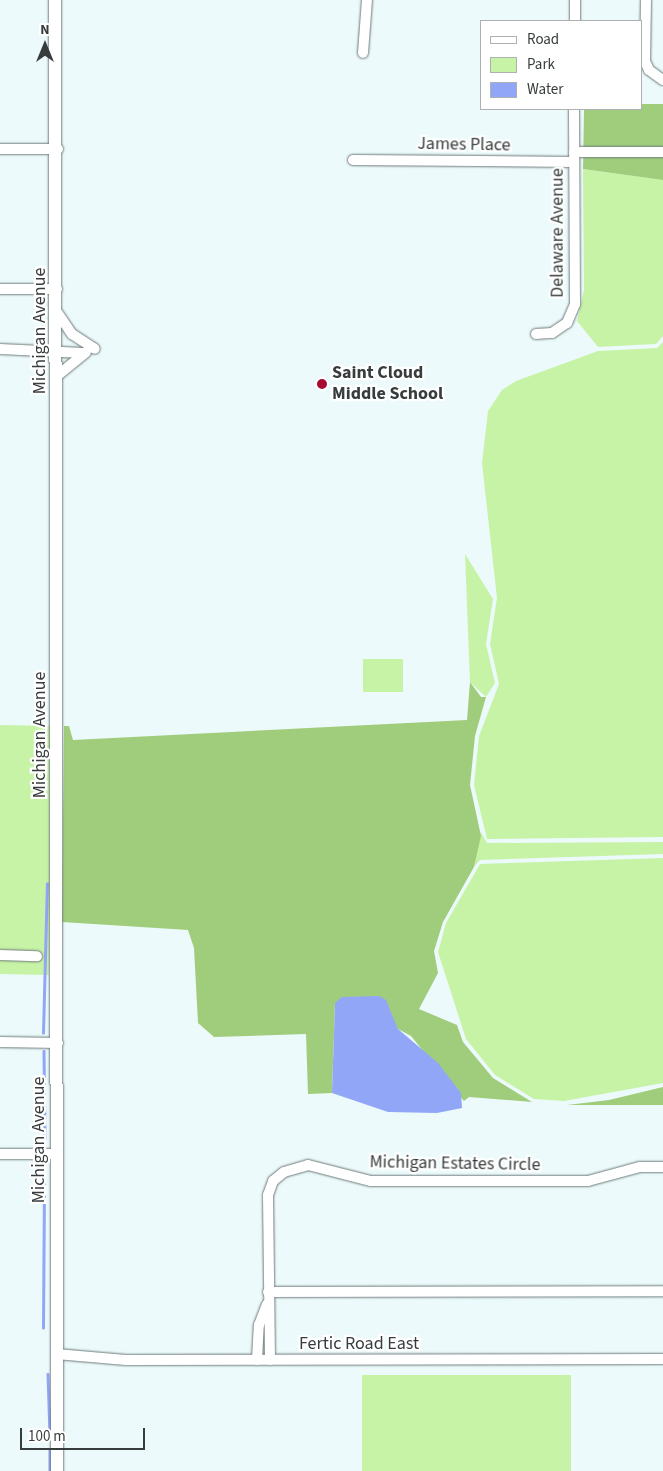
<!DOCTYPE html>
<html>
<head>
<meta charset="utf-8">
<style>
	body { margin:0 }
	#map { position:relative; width:663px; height:1471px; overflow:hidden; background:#ecfafb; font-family:"Source Sans 3",sans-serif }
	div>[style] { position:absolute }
	.green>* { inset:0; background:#c7f3a6; transform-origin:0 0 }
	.forest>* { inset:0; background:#a0cd7c }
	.water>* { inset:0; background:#91a6f6 }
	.stream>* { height:2.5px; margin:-1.25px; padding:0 1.25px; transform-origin:1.25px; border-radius:1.25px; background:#91a6f6 }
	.roads { filter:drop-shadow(0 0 1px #6e7a7b) drop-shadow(0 0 1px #6e7a7b) }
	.minor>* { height:10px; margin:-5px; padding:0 5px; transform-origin:5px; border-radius:5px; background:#fff }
	.tertiary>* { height:12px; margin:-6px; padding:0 6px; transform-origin:6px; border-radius:6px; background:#fff }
	.dots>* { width:14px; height:14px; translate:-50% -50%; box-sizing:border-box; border:2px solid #fff; border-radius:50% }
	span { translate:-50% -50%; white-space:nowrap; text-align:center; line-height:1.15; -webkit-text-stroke:4.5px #fff; paint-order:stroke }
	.street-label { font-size:18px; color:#373c3d }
	.poi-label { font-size:18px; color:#373c3d; font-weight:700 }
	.left { translate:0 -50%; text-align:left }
	.legend { position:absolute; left:480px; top:20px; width:162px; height:90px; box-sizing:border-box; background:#fff; border:1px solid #afb1b1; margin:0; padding:6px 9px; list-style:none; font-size:15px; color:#373c3d }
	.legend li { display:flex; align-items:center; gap:10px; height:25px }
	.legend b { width:25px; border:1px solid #afb1b1 }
	.north { position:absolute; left:20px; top:20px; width:50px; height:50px; -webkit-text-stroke:4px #fff; paint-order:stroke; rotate:0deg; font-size:14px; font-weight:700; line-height:20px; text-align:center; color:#373c3d }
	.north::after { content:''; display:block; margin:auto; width:18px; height:22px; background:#373c3d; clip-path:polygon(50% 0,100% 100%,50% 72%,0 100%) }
	.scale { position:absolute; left:20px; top:1428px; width:125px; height:22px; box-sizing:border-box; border:2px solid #373c3d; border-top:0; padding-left:6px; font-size:15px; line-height:18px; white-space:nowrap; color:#373c3d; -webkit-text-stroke:4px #fff; paint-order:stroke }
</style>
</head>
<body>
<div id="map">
	<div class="green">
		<div style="clip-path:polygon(583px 169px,663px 180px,663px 336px,656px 344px,598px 347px,577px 321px,584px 290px)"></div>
		<div style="clip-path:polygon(663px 342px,663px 837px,487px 839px,474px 785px,479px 736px,499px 684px,490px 644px,497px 598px,482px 463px,488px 411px,502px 390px,516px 381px,598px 351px,657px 348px)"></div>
		<div style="clip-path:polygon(465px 554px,493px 599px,486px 644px,495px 683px,486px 697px,470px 682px)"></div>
		<div style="left:363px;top:659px;width:40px;height:33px"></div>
		<div style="left:0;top:725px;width:53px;height:249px;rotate:1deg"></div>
		<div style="clip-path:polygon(481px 832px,487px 843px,663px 842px,663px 854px,480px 860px,474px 867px)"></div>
		<div style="clip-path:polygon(663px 858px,663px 1083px,564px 1101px,534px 1099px,495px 1075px,466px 1039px,438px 952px,446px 923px,480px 864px)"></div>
		<div style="left:571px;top:1375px;width:96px;height:209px;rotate:90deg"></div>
	</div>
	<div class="forest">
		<div style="clip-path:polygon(642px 104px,663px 104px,663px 180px,583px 169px,584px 109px,642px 109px)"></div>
		<div style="clip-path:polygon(470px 682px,481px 697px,486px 697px,475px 736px,470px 785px,481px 836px,474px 867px,443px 922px,434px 951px,438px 973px,419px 1009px,457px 1025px,463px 1042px,493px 1078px,532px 1102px,469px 1097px,464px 1101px,411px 1036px,398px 1029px,379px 996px,335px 1003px,332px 1093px,308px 1094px,306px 1034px,214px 1037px,198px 1023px,194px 948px,188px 930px,62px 922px,64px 726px,69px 726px,73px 740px,467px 720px)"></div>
		<div style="clip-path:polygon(663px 1087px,663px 1105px,567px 1105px,609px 1100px)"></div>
	</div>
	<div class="water">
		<div style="clip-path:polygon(379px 996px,386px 1000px,398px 1029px,438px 1063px,461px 1093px,462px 1108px,437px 1113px,388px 1112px,332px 1093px,335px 1003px,342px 997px)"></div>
	</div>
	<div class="stream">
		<div style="left:43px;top:1033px;width:149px;rotate:-88.5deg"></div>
		<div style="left:44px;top:1051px;width:87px;rotate:89.3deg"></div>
		<div style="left:43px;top:1328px;width:157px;rotate:-89.6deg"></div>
		<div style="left:48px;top:1374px;width:60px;rotate:88.1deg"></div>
		<div style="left:50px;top:1449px;width:22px;rotate:90deg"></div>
	</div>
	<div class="roads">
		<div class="minor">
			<div style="left:646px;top:0;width:61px;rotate:90.9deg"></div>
			<div style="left:645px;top:61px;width:10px;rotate:66deg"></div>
			<div style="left:649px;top:70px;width:17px;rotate:36deg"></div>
			<div style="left:575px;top:21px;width:21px;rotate:-90deg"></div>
			<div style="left:363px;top:53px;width:53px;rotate:-85.7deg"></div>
			<div style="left:0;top:149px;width:58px"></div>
			<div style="left:574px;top:152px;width:89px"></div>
			<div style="left:353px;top:160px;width:221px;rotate:0.5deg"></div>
			<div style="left:0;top:289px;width:57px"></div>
			<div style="left:57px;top:312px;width:27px;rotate:56deg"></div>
			<div style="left:72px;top:334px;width:27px;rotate:33deg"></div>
			<div style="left:536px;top:334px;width:16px;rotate:-4deg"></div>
			<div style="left:552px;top:333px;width:18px;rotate:-34deg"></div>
			<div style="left:567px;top:323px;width:21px;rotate:-67deg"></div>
			<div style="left:575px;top:304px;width:195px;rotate:-90.3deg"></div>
			<div style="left:0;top:349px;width:83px;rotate:2.8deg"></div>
			<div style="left:58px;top:375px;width:36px;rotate:-39deg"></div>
			<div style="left:0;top:955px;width:37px;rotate:2deg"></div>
			<div style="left:0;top:1042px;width:58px;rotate:1deg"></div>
			<div style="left:0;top:1154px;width:57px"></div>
			<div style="left:268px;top:1292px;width:395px;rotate:-0.1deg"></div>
			<div style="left:56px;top:1354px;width:70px;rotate:4.9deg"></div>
			<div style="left:126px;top:1360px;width:537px;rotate:-0.11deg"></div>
			<div style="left:257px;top:1360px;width:35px;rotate:-87deg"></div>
			<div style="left:259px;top:1325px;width:22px;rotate:-69deg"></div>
			<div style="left:270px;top:1360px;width:165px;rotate:-90.7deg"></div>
			<div style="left:268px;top:1195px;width:15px;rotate:-70deg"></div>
			<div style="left:273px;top:1181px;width:14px;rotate:-39deg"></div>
			<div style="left:284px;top:1172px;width:25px;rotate:-16deg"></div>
			<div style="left:308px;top:1165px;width:65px;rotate:14.3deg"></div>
			<div style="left:371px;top:1181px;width:217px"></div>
			<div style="left:588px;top:1181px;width:54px;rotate:-15.1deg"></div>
			<div style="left:640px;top:1167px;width:23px"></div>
		</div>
		<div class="tertiary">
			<div style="left:55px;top:0;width:1471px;rotate:89.92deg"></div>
		</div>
	</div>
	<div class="dots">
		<div style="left:322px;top:384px;background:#a60c32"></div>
	</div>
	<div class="street-label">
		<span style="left:464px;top:145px;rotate:1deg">James Place</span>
		<span style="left:558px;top:233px;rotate:-90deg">Delaware Avenue</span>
		<span style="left:40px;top:331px;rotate:-90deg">Michigan Avenue</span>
		<span style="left:40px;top:735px;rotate:-90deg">Michigan Avenue</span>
		<span style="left:39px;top:1140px;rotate:-90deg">Michigan Avenue</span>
		<span style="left:455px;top:1164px;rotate:1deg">Michigan Estates Circle</span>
		<span style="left:359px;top:1344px">Fertic Road East</span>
	</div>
	<div class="poi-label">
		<span class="left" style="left:332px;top:384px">Saint Cloud<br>Middle School</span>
	</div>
	<ul class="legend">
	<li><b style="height:6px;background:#fff"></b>Road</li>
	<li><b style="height:14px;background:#c7f3a6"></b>Park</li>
	<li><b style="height:14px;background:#91a6f6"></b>Water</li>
	</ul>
	<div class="north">N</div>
	<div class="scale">100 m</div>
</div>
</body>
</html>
